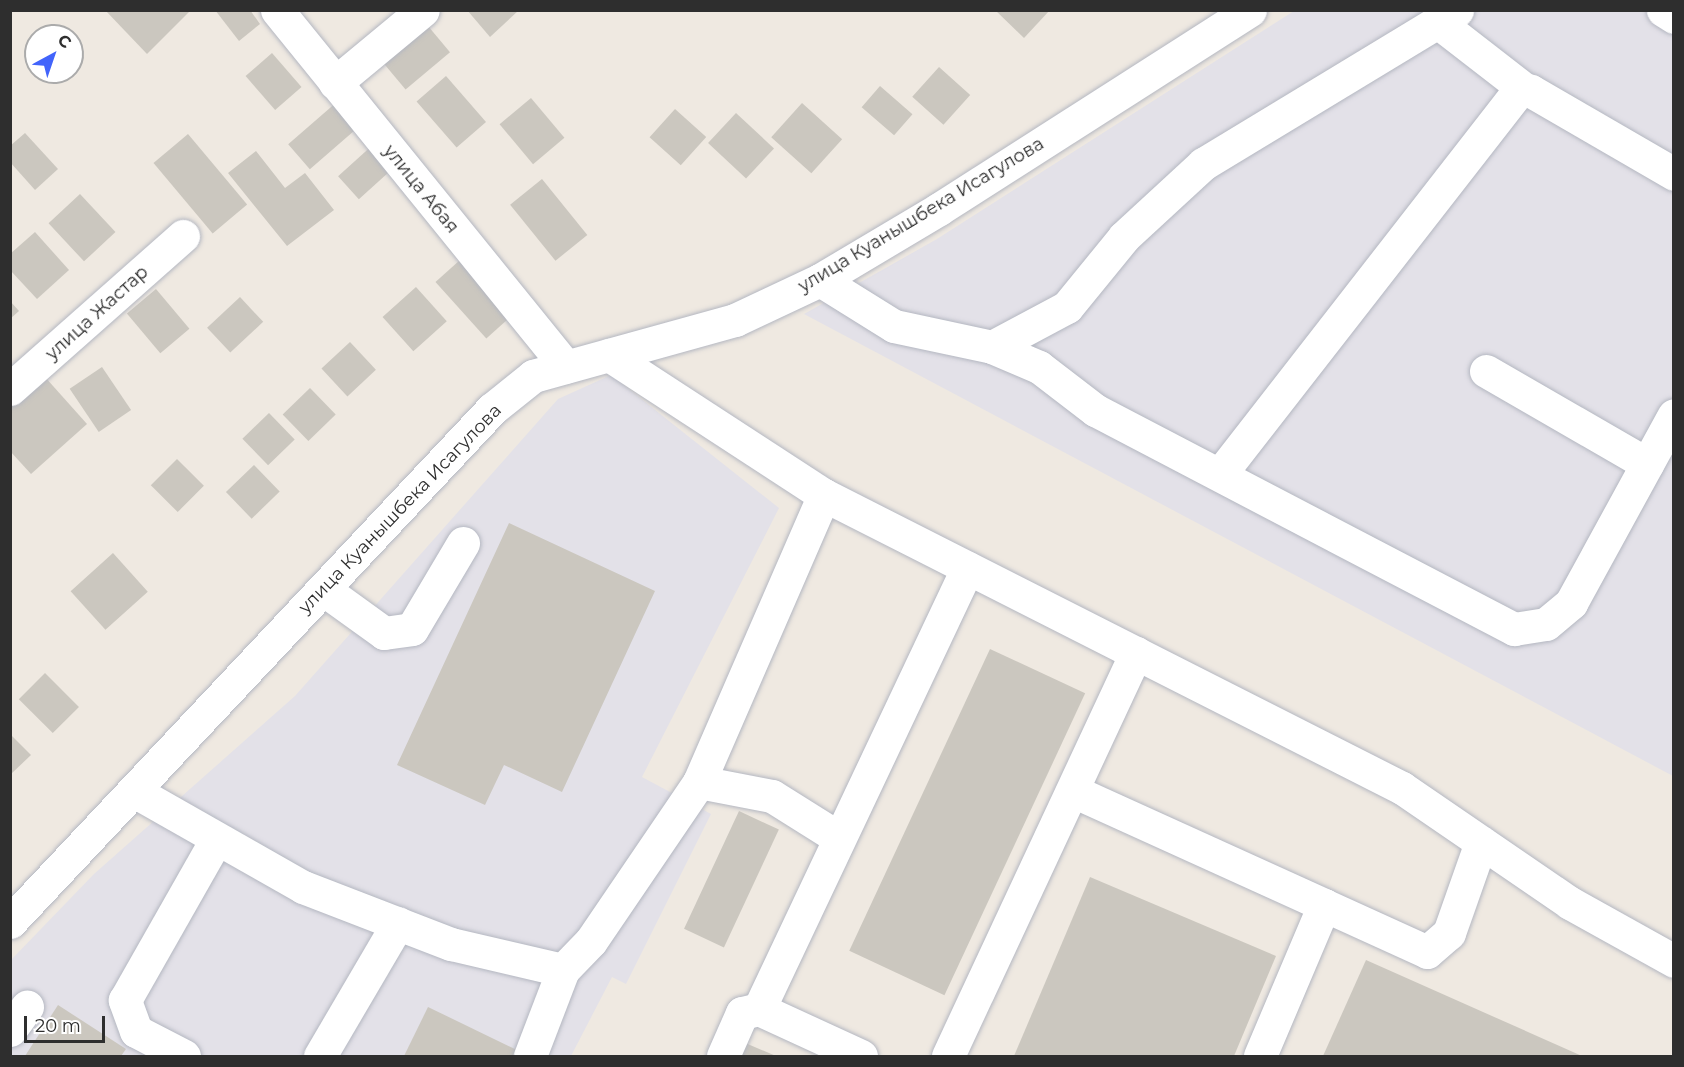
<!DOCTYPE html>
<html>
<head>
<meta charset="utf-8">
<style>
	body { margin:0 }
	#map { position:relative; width:1684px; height:1067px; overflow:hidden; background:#efe9e1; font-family:Montserrat,sans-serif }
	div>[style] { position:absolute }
	.industrial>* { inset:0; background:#e3e1e8 }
	.building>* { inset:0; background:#cbc7bf; transform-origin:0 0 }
	.roads { filter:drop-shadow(0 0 2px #b4b7c1) drop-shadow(0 0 2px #b4b7c1) }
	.minor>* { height:33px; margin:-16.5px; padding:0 16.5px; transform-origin:16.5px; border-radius:16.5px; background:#fff }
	span { translate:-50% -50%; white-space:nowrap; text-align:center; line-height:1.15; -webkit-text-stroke:4.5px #fff; paint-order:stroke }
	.street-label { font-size:18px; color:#2e2e2e }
	.frame { position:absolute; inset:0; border:12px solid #2e2e2e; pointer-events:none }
	.north { position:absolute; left:24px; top:24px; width:60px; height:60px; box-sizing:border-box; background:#fff; border:2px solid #ababab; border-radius:50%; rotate:40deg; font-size:16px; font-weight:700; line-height:24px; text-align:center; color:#2e2e2e }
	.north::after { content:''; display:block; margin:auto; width:21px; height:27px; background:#4264fb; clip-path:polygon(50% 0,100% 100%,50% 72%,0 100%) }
	.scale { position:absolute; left:24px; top:1016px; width:81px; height:27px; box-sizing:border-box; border:3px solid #2e2e2e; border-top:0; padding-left:8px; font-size:18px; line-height:21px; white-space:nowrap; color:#2e2e2e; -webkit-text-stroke:4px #fff; paint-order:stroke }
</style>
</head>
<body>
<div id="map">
	<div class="industrial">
		<div style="clip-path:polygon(1294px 11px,1673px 11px,1673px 776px,804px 314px,937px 239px)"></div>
		<div style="clip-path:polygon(611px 375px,779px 508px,642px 777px,711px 814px,626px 984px,612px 977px,571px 1056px,11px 1056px,11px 960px,94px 874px,295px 696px,558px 399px)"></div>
	</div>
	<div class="building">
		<div style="clip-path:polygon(105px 10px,191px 10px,147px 54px)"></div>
		<div style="clip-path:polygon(215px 10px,250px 10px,260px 24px,239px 41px)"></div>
		<div style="clip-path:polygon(467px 10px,519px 10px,490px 37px)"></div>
		<div style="clip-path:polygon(995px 10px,1050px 10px,1024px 38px)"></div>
		<div style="left:423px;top:20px;width:42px;height:58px;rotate:50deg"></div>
		<div style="left:272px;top:53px;width:45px;height:35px;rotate:49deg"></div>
		<div style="left:939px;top:67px;width:42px;height:40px;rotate:42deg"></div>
		<div style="left:446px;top:76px;width:61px;height:39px;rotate:49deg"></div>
		<div style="left:880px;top:86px;width:43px;height:28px;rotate:41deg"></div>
		<div style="left:531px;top:98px;width:52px;height:41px;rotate:50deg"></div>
		<div style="left:338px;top:101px;width:33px;height:66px;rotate:49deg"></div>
		<div style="left:802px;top:103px;width:54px;height:46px;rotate:42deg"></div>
		<div style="left:675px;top:109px;width:42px;height:38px;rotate:42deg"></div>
		<div style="left:736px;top:113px;width:52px;height:41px;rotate:43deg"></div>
		<div style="clip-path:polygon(25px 133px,58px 169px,35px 190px,10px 162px,10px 146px)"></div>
		<div style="left:188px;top:134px;width:92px;height:45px;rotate:50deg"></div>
		<div style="left:376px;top:142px;width:31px;height:51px;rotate:48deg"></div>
		<div style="clip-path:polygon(256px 151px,285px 188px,305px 173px,334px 210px,287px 246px,228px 173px)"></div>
		<div style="left:542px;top:179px;width:72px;height:41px;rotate:51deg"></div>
		<div style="left:80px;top:194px;width:52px;height:43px;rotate:47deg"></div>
		<div style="clip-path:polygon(35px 232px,69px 270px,37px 299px,10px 270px,10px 254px)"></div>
		<div style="left:460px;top:260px;width:76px;height:33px;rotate:48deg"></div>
		<div style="left:416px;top:287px;width:46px;height:45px;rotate:48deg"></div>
		<div style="left:156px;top:289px;width:52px;height:38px;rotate:50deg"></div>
		<div style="left:240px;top:297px;width:34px;height:45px;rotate:47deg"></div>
		<div style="clip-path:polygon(10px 301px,19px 311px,10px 319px)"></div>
		<div style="left:350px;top:342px;width:38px;height:39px;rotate:47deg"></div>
		<div style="left:102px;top:367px;width:52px;height:39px;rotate:56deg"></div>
		<div style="clip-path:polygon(45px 377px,87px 424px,31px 474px,10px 451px,10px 399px)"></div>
		<div style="left:310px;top:388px;width:37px;height:38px;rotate:46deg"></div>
		<div style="left:269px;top:413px;width:37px;height:37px;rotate:46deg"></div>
		<div style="left:177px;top:459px;width:38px;height:37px;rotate:45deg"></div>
		<div style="left:254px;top:465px;width:37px;height:39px;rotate:46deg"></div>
		<div style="clip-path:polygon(509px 523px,655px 591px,562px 792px,504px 765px,485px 805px,397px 765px)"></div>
		<div style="left:113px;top:553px;width:52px;height:57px;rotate:48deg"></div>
		<div style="left:990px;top:649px;width:105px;height:333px;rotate:25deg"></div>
		<div style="left:45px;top:673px;width:48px;height:37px;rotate:45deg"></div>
		<div style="clip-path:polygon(10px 734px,31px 755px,10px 775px)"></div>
		<div style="left:739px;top:811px;width:44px;height:130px;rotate:25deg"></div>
		<div style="clip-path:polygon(1090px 877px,1276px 956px,1234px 1056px,1014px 1056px)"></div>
		<div style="clip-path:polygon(1366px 960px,1582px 1056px,1323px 1056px)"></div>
		<div style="clip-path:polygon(58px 1005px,126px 1049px,121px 1056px,25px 1056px)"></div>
		<div style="clip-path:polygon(428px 1007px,519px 1051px,517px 1056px,404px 1056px)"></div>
		<div style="clip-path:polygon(743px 1042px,776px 1056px,736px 1056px)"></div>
	</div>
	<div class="roads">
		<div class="minor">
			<div style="left:277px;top:10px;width:459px;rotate:51deg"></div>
			<div style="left:1663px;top:10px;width:13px;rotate:32deg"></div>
			<div style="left:1439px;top:23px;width:108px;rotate:37.8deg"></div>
			<div style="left:335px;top:83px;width:114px;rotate:-39.7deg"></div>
			<div style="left:820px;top:280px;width:87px;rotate:31.9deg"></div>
			<div style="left:894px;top:326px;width:100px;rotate:12.1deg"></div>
			<div style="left:992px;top:347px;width:51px;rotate:23.1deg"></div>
			<div style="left:1039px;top:367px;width:71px;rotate:37.5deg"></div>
			<div style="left:1095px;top:410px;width:473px;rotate:27.6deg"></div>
			<div style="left:1514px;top:629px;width:32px;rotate:-9deg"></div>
			<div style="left:1546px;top:624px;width:33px;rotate:-40deg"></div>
			<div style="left:1571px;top:603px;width:214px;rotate:-61.3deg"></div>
			<div style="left:992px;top:347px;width:85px;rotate:-28.1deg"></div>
			<div style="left:1067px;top:307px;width:90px;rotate:-50.8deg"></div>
			<div style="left:1124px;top:237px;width:108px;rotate:-42.7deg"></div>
			<div style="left:1203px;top:164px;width:297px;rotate:-31.2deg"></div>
			<div style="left:609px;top:355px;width:257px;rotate:33.1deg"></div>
			<div style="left:824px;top:495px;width:648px;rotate:26.88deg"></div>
			<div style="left:1402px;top:788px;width:204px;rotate:34.4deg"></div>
			<div style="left:1570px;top:903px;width:119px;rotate:29.1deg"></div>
			<div style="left:1486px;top:371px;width:186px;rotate:30deg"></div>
			<div style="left:10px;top:389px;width:231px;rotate:-41.5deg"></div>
			<div style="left:1221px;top:473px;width:480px;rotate:-52.1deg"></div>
			<div style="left:1516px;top:94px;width:9px;rotate:-32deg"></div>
			<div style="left:1524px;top:89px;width:7px;rotate:16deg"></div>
			<div style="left:1531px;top:91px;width:165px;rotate:30.1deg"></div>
			<div style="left:323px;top:589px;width:75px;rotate:35.8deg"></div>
			<div style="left:384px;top:633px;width:28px;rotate:-8deg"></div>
			<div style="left:412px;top:629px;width:100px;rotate:-59.3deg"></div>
			<div style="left:699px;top:782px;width:313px;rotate:-66.5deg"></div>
			<div style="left:134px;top:791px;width:194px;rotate:29.6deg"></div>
			<div style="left:303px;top:887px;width:159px;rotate:21.1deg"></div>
			<div style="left:451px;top:944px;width:115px;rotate:13.1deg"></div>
			<div style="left:563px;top:970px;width:40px;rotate:-46deg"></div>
			<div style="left:591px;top:941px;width:192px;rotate:-55.8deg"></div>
			<div style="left:699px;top:782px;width:74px;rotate:10.9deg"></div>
			<div style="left:772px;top:796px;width:79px;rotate:32.1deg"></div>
			<div style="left:1073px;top:791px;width:276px;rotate:24.4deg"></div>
			<div style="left:1324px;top:905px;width:164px;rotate:113deg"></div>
			<div style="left:1324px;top:905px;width:113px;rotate:24.5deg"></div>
			<div style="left:1427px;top:952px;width:29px;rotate:-41deg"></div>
			<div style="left:1449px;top:933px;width:96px;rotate:-70.6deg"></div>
			<div style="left:10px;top:922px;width:704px;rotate:-46.78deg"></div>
			<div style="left:492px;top:409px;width:53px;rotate:-38.8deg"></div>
			<div style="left:533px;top:376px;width:210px;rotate:-15.5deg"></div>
			<div style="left:735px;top:320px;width:94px;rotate:-25.2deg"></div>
			<div style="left:820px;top:280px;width:139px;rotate:-30.8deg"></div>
			<div style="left:939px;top:209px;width:369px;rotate:-32.6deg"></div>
			<div style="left:10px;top:1030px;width:29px;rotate:-54deg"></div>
			<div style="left:184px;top:1056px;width:54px;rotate:-152.5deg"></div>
			<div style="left:136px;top:1031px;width:33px;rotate:-110deg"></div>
			<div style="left:125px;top:1000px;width:184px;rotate:-60.4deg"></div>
			<div style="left:320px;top:1056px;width:154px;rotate:-59.6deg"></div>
			<div style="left:530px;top:1056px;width:92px;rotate:-69deg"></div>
			<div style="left:723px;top:1056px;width:47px;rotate:-66.2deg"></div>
			<div style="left:742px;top:1013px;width:17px;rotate:-13deg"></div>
			<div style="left:861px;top:1056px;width:112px;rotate:-155.3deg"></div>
			<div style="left:759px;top:1009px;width:488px;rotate:-64.7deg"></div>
			<div style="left:948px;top:1056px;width:445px;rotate:-65deg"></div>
		</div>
	</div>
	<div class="street-label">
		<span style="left:421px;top:189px;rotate:51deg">улица Абая</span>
		<span style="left:921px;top:215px;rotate:-31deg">улица Куанышбека Исагулова</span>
		<span style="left:97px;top:313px;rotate:-42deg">улица Жастар</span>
		<span style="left:400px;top:509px;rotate:-46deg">улица Куанышбека Исагулова</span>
	</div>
	<div class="frame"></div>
	<div class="north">С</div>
	<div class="scale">20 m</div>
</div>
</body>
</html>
